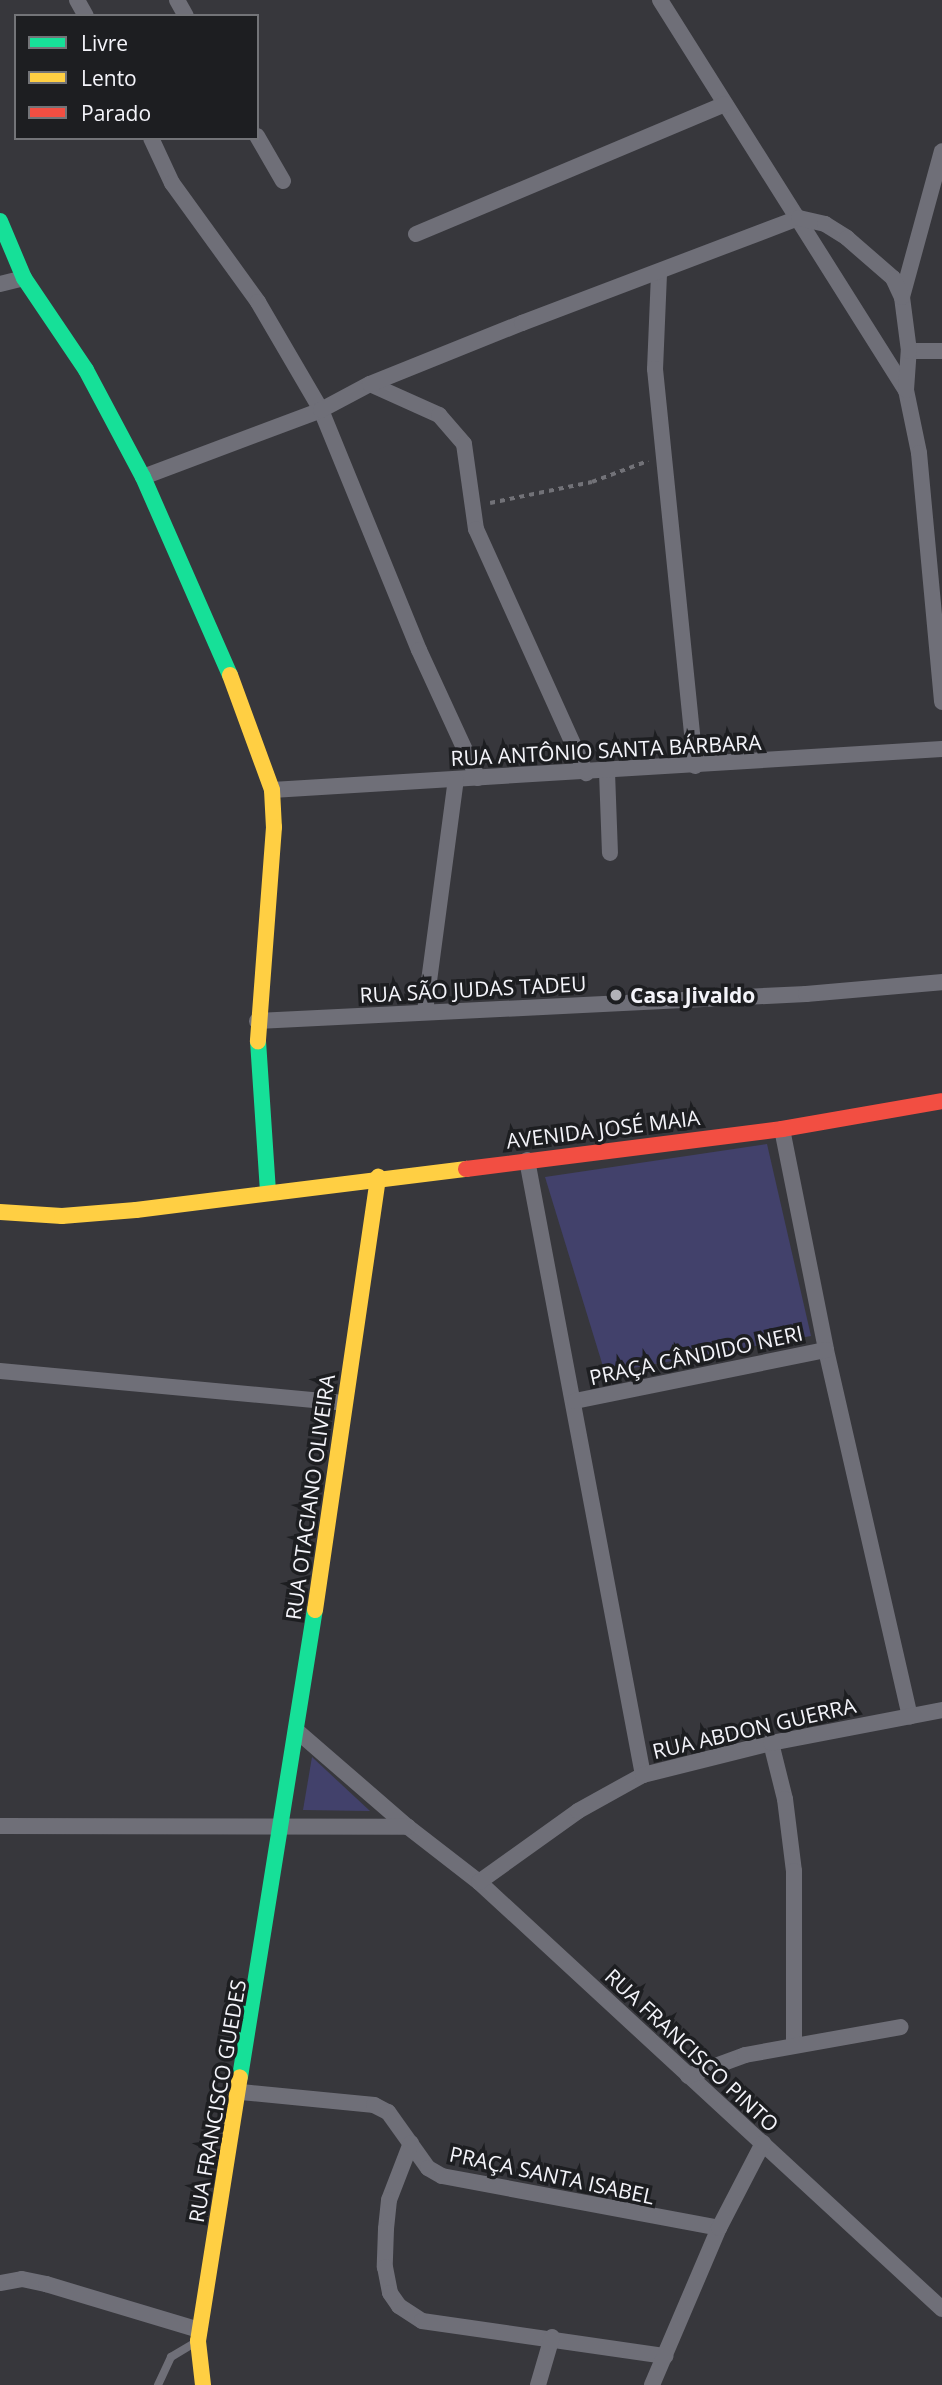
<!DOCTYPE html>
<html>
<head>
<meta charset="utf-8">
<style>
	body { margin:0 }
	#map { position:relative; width:942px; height:2385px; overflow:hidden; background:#37373c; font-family:"Open Sans",sans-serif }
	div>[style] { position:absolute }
	.green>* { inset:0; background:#42416b }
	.path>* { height:3.5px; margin-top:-1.75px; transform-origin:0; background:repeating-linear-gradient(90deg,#727278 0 5px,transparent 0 10px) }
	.lane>* { height:8px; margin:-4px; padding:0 4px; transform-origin:4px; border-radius:4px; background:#6f6f78 }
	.street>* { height:16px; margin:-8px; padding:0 8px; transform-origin:8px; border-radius:8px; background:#6f6f78 }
	.fast>* { height:16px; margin:-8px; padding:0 8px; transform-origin:8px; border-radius:8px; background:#16e098 }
	.slow>* { height:16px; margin:-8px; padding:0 8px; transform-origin:8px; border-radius:8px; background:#ffcf43 }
	.jam>* { height:16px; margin:-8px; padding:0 8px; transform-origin:8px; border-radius:8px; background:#f24e42 }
	.dots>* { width:19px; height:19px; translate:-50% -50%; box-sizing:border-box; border:4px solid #1d1e21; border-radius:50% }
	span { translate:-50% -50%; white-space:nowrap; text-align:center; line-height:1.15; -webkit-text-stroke:7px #1d1e21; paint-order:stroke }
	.street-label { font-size:21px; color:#f4f4fa }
	.poi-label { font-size:21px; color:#f4f4fa; font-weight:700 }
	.left { translate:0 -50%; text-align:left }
	.legend { position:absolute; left:14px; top:14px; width:245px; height:126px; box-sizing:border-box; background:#1d1e21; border:2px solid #737478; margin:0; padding:9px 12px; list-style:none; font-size:21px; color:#f4f4fa }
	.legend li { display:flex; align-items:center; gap:14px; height:35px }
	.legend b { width:35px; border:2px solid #737478 }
</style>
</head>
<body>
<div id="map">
	<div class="green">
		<div style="clip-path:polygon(767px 1144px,811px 1336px,605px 1373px,545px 1177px)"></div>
		<div style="clip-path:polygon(312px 1757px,370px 1811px,303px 1810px)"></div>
	</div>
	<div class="path">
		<div style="left:490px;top:503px;width:104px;rotate:-11.6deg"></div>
		<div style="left:592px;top:482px;width:60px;rotate:-20.6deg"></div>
	</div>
	<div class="lane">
		<div style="left:158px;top:2385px;width:31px;rotate:-65deg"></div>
		<div style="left:171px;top:2357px;width:29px;rotate:-31deg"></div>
	</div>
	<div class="street">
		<div style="left:77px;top:0;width:18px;rotate:61deg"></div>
		<div style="left:177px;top:0;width:18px;rotate:61deg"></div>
		<div style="left:660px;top:0;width:461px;rotate:57.8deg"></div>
		<div style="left:906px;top:390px;width:64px;rotate:78.3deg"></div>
		<div style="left:919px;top:453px;width:250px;rotate:84.7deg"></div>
		<div style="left:257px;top:136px;width:52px;rotate:60deg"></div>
		<div style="left:151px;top:138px;width:50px;rotate:65deg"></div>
		<div style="left:172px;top:183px;width:147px;rotate:54.1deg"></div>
		<div style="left:258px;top:302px;width:125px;rotate:59.7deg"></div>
		<div style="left:321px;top:410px;width:259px;rotate:67.8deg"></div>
		<div style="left:419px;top:650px;width:141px;rotate:65.3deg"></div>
		<div style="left:416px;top:234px;width:335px;rotate:-22.8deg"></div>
		<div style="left:659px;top:274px;width:95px;rotate:92.4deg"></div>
		<div style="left:655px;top:369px;width:399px;rotate:84.2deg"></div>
		<div style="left:0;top:284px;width:25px;rotate:-14deg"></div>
		<div style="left:909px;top:351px;width:33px"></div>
		<div style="left:370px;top:384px;width:76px;rotate:24.2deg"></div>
		<div style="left:439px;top:415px;width:38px;rotate:49deg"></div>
		<div style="left:464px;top:444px;width:86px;rotate:82deg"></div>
		<div style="left:476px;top:529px;width:268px;rotate:65.7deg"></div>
		<div style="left:906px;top:390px;width:39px;rotate:-86deg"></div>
		<div style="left:909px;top:351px;width:54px;rotate:-97.4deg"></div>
		<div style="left:902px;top:297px;width:151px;rotate:-74.7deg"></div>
		<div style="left:143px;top:477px;width:190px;rotate:-20.6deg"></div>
		<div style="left:321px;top:410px;width:55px;rotate:-28deg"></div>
		<div style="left:370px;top:384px;width:164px;rotate:-21.9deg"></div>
		<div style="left:522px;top:323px;width:296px;rotate:-20.8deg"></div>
		<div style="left:799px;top:218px;width:27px;rotate:13deg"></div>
		<div style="left:825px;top:224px;width:26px;rotate:32deg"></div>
		<div style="left:847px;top:238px;width:61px;rotate:41deg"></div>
		<div style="left:893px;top:278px;width:21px;rotate:65deg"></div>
		<div style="left:607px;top:772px;width:81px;rotate:87.9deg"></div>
		<div style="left:272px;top:790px;width:671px;rotate:-3.5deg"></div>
		<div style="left:425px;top:1011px;width:233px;rotate:-82.4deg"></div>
		<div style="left:257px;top:1021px;width:550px;rotate:-2.82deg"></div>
		<div style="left:806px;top:994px;width:137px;rotate:-5deg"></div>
		<div style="left:782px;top:1129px;width:225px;rotate:78.7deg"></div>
		<div style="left:826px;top:1350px;width:376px;rotate:77.1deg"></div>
		<div style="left:527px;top:1160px;width:626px;rotate:79.32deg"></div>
		<div style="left:0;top:1371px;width:345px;rotate:5.3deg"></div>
		<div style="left:575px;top:1401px;width:256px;rotate:-11.5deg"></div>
		<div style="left:297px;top:1731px;width:147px;rotate:40.9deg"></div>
		<div style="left:408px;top:1827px;width:90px;rotate:37.8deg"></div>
		<div style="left:479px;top:1882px;width:630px;rotate:42.68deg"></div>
		<div style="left:771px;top:1743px;width:58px;rotate:76deg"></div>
		<div style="left:785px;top:1799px;width:73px;rotate:82.9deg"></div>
		<div style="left:794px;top:1871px;width:173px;rotate:90deg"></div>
		<div style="left:0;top:1826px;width:408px;rotate:0.1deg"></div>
		<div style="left:479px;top:1882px;width:122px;rotate:-35.6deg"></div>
		<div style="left:578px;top:1811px;width:74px;rotate:-29deg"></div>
		<div style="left:643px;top:1775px;width:132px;rotate:-14deg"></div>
		<div style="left:771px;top:1743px;width:174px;rotate:-10.9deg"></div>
		<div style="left:688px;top:2076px;width:61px;rotate:-20.2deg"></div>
		<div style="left:745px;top:2055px;width:158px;rotate:-10.2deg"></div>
		<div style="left:241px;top:2092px;width:134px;rotate:5.6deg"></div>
		<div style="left:374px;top:2105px;width:16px;rotate:27deg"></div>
		<div style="left:388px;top:2112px;width:69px;rotate:54.5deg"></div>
		<div style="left:428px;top:2168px;width:16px;rotate:30deg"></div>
		<div style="left:442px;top:2176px;width:282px;rotate:10.6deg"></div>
		<div style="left:411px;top:2143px;width:61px;rotate:111.1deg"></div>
		<div style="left:389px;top:2200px;width:29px;rotate:96deg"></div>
		<div style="left:386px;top:2229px;width:38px;rotate:92deg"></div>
		<div style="left:385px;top:2267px;width:26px;rotate:79deg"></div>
		<div style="left:390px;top:2293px;width:16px;rotate:55deg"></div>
		<div style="left:399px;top:2306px;width:27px;rotate:33deg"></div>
		<div style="left:422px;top:2321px;width:246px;rotate:8.2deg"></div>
		<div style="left:0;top:2283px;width:22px;rotate:-10deg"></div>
		<div style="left:22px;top:2279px;width:25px;rotate:12deg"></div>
		<div style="left:46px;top:2284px;width:160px;rotate:16.7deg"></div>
		<div style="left:538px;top:2385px;width:50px;rotate:-73.7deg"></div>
		<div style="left:652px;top:2385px;width:171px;rotate:-66.9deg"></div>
		<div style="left:719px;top:2228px;width:96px;rotate:-62.6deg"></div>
	</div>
	<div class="fast">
		<div style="left:0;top:221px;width:62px;rotate:67.2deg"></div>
		<div style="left:24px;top:278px;width:111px;rotate:56deg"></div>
		<div style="left:86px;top:370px;width:121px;rotate:62deg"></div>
		<div style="left:143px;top:477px;width:216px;rotate:66.3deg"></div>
		<div style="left:258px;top:1041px;width:152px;rotate:86.2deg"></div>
		<div style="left:240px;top:2077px;width:473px;rotate:-80.9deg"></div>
	</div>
	<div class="slow">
		<div style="left:230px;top:675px;width:122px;rotate:69.9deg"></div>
		<div style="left:272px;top:790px;width:37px;rotate:87deg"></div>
		<div style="left:274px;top:827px;width:215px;rotate:94.3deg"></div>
		<div style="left:0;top:1212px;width:62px;rotate:3.7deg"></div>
		<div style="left:62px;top:1216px;width:74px;rotate:-4.6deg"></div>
		<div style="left:136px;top:1210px;width:333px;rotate:-7.1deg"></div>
		<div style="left:315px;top:1610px;width:438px;rotate:-81.7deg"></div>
		<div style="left:203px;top:2385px;width:44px;rotate:-96.5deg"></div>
		<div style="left:198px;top:2341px;width:267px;rotate:-81deg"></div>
	</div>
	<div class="jam">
		<div style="left:466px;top:1169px;width:319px;rotate:-7.2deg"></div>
		<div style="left:782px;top:1129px;width:162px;rotate:-9.9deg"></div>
	</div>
	<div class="dots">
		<div style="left:616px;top:995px;background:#b2b2b8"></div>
	</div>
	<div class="street-label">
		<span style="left:606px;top:750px;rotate:-3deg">RUA ANTÔNIO SANTA BÁRBARA</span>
		<span style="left:473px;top:989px;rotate:-3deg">RUA SÃO JUDAS TADEU</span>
		<span style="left:603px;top:1129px;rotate:-7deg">AVENIDA JOSÉ MAIA</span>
		<span style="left:696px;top:1355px;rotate:-12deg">PRAÇA CÂNDIDO NERI</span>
		<span style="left:310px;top:1497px;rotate:-82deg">RUA OTACIANO OLIVEIRA</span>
		<span style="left:754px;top:1728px;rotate:-13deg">RUA ABDON GUERRA</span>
		<span style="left:692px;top:2050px;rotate:43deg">RUA FRANCISCO PINTO</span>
		<span style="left:217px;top:2101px;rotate:-80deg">RUA FRANCISCO GUEDES</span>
		<span style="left:552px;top:2175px;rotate:12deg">PRAÇA SANTA ISABEL</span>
	</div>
	<div class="poi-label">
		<span class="left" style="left:630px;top:995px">Casa Jivaldo</span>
	</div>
	<ul class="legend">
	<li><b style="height:9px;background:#16e098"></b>Livre</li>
	<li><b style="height:9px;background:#ffcf43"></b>Lento</li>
	<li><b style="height:9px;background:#f24e42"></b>Parado</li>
	</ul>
</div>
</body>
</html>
